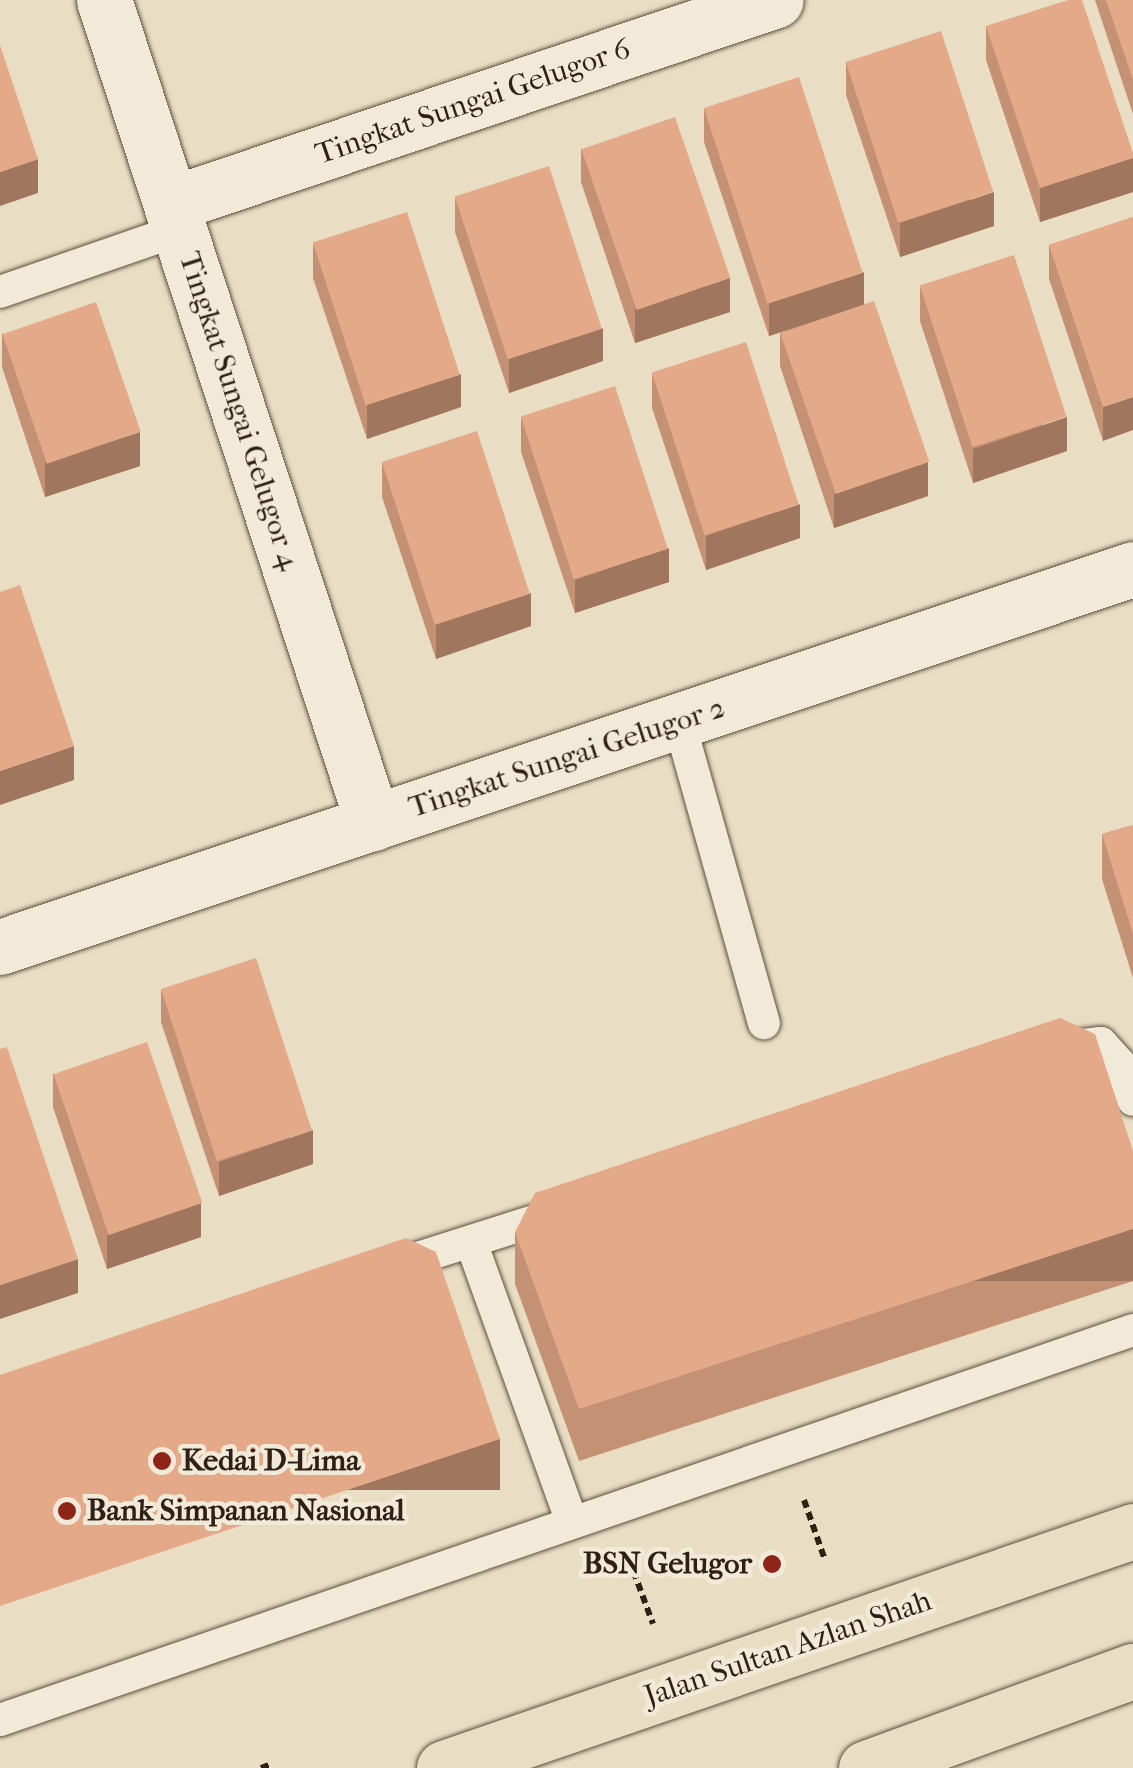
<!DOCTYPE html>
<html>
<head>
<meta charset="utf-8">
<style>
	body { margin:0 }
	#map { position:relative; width:1133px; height:1768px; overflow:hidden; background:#e9dec3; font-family:"IM FELL French Canon",serif }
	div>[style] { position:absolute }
	.path>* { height:6px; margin-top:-3px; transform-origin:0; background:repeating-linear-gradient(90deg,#2f1f15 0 8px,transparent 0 13px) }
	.roads { filter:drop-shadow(0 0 2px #5e4f40) drop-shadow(0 0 2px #5e4f40) }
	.service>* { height:32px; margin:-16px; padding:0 16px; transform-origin:16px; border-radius:16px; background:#f1ead8 }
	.minor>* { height:55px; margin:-27.5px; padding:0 27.5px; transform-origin:27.5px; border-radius:27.5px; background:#f1ead8 }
	.trunk>* { height:55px; margin:-27.5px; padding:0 27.5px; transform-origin:27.5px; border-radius:27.5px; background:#e9dec3 }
	.wall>* { inset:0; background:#c49175 }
	.shaded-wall>* { inset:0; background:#a0765f; transform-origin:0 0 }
	.building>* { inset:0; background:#e4a988; transform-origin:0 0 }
	.dots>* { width:28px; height:28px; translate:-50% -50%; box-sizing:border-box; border:5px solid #f1ead8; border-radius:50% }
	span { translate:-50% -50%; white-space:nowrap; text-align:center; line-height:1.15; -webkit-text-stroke:9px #f1ead8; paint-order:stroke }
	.street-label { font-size:30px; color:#2f1f15 }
	.poi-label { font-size:30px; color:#2f1f15; font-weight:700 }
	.left { translate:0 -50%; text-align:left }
	.right { translate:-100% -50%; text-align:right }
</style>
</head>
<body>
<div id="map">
	<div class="path">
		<div style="left:804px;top:1500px;width:64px;rotate:70.7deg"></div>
		<div style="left:629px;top:1559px;width:69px;rotate:69.7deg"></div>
		<div style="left:261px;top:1768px;width:9px;rotate:-21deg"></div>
	</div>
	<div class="roads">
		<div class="service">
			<div style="left:0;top:292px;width:189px;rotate:-19.1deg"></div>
			<div style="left:679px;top:721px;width:314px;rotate:74.3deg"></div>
			<div style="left:1057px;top:1048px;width:44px;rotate:-6.5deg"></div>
			<div style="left:1101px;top:1043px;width:28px;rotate:48deg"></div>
			<div style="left:1120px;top:1064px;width:38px;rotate:70deg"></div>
			<div style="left:471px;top:1242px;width:298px;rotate:70.2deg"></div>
			<div style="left:396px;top:1265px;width:171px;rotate:-17.7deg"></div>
			<div style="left:0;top:1720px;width:1198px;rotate:-18.99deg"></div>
		</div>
		<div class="minor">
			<div style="left:104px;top:0;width:866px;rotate:71.9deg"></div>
			<div style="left:171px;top:204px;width:638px;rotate:-18.63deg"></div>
			<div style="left:0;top:947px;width:1194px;rotate:-18.45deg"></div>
		</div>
		<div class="trunk">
			<div style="left:444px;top:1768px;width:729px;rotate:-18.98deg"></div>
			<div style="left:866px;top:1768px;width:284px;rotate:-20deg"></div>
		</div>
	</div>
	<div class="wall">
		<div style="clip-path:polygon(1095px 0,1133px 0,1133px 114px)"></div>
		<div style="clip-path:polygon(986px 26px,1133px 153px,1133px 192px,1040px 222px,986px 60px)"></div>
		<div style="clip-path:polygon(846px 61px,994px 226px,900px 257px,846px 95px)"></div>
		<div style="clip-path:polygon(704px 108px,864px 304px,928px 496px,834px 528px,780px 366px,780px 333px,793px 328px,769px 336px,704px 142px)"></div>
		<div style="clip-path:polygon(581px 148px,730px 312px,635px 343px,581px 182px)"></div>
		<div style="clip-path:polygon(455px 198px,603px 361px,509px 393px,455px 232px)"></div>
		<div style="clip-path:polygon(1133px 217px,1103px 441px,1049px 279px,1049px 245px)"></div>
		<div style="clip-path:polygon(313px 244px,461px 407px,367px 439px,313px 278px)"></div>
		<div style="clip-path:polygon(920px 287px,1067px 451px,973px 483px,920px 321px)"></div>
		<div style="clip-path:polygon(2px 333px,140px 466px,45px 497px,2px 367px)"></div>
		<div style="clip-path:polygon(652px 374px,800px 538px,706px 570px,652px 408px)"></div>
		<div style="clip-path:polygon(521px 418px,669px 582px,575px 613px,521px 452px)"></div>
		<div style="clip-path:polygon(382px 463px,531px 626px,436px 659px,382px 497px)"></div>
		<div style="clip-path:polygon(1133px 825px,1133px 978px,1102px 879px,1102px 834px)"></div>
		<div style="clip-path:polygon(161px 989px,313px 1164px,219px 1196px,161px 1022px)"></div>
		<div style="clip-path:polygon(53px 1073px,201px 1237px,107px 1269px,53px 1107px)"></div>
		<div style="clip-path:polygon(1133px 1151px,1133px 1281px,579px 1461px,515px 1284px,515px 1232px)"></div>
	</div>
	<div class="shaded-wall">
		<div style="clip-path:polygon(1133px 158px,1133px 192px,1040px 222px,1040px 188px)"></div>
		<div style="clip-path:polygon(38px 159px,38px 193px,0 206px,0 172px)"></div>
		<div style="clip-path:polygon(994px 192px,994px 226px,900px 257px,900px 223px)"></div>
		<div style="clip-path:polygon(864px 272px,864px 305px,769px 336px,769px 302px)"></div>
		<div style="clip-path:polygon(730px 278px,730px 312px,635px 343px,635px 309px)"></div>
		<div style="clip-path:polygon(603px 328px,603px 361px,509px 393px,509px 359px)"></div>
		<div style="clip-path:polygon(461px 374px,461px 407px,367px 439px,367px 405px)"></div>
		<div style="clip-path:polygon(1133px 397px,1133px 430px,1103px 441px,1103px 407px)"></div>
		<div style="clip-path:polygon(1067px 417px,1067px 451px,973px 483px,973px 449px)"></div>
		<div style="clip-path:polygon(140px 432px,140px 466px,45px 497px,45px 463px)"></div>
		<div style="clip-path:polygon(928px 462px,928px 496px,834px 528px,834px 494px)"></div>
		<div style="clip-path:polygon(800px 504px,800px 538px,706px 570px,706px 536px)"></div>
		<div style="clip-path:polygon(669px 548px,669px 582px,575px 613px,575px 580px)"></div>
		<div style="clip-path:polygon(531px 593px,531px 626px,436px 659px,436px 625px)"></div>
		<div style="clip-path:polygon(74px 746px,74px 780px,0 805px,0 771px)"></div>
		<div style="clip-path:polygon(313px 1130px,313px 1164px,219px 1196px,219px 1162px)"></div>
		<div style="clip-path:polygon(201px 1203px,201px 1237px,107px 1269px,107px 1235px)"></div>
		<div style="left:1133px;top:1229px;width:52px;height:583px;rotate:90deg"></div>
		<div style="clip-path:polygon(78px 1259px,78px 1293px,0 1319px,0 1285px)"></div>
		<div style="left:500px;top:1439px;width:51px;height:527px;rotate:90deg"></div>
	</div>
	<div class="building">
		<div style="clip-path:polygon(1068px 0,1082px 0,1133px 153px,1133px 158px,1040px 188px,986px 26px)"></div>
		<div style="clip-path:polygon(1106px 0,1133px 0,1133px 80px)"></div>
		<div style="left:941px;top:31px;width:169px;height:100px;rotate:72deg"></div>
		<div style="clip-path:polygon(0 45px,38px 159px,0 172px)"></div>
		<div style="left:799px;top:77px;width:206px;height:100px;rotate:72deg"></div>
		<div style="left:675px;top:117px;width:170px;height:99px;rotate:71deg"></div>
		<div style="left:549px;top:166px;width:171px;height:99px;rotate:72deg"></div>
		<div style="left:407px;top:212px;width:171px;height:99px;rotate:72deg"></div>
		<div style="clip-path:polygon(1133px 217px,1133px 397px,1103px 407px,1049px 245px)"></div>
		<div style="left:1014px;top:255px;width:170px;height:99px;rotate:72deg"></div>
		<div style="left:874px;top:301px;width:170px;height:99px;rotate:71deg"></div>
		<div style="left:96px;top:302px;width:137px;height:99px;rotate:71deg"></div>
		<div style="left:746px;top:342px;width:171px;height:99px;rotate:72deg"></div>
		<div style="left:615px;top:386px;width:171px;height:99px;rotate:72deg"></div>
		<div style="left:477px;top:431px;width:171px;height:100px;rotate:72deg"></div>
		<div style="clip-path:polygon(20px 585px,74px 746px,0 771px,0 592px)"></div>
		<div style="clip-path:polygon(1133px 825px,1133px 934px,1102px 834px)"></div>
		<div style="left:256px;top:958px;width:181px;height:100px;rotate:72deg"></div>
		<div style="clip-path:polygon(1060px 1018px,1095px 1034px,1133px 1151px,1133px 1229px,579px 1409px,515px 1232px,535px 1193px)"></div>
		<div style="left:147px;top:1042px;width:170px;height:99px;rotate:71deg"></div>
		<div style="clip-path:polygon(7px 1047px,78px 1259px,0 1285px,0 1049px)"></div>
		<div style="clip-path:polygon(406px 1238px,436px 1252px,500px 1439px,0 1606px,0 1375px)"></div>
	</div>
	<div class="dots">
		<div style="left:162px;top:1461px;background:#8f2418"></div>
		<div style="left:67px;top:1511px;background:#8f2418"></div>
		<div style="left:772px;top:1564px;background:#8f2418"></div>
	</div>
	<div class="street-label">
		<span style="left:473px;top:102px;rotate:-19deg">Tingkat Sungai Gelugor 6</span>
		<span style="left:239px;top:411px;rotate:72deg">Tingkat Sungai Gelugor 4</span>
		<span style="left:567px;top:758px;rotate:-18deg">Tingkat Sungai Gelugor 2</span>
		<span style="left:788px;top:1649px;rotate:-19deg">Jalan Sultan Azlan Shah</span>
	</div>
	<div class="poi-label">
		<span class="left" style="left:182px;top:1461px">Kedai D-Lima</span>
		<span class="left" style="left:87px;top:1511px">Bank Simpanan Nasional</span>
		<span class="right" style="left:752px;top:1564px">BSN Gelugor</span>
	</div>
</div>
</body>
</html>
